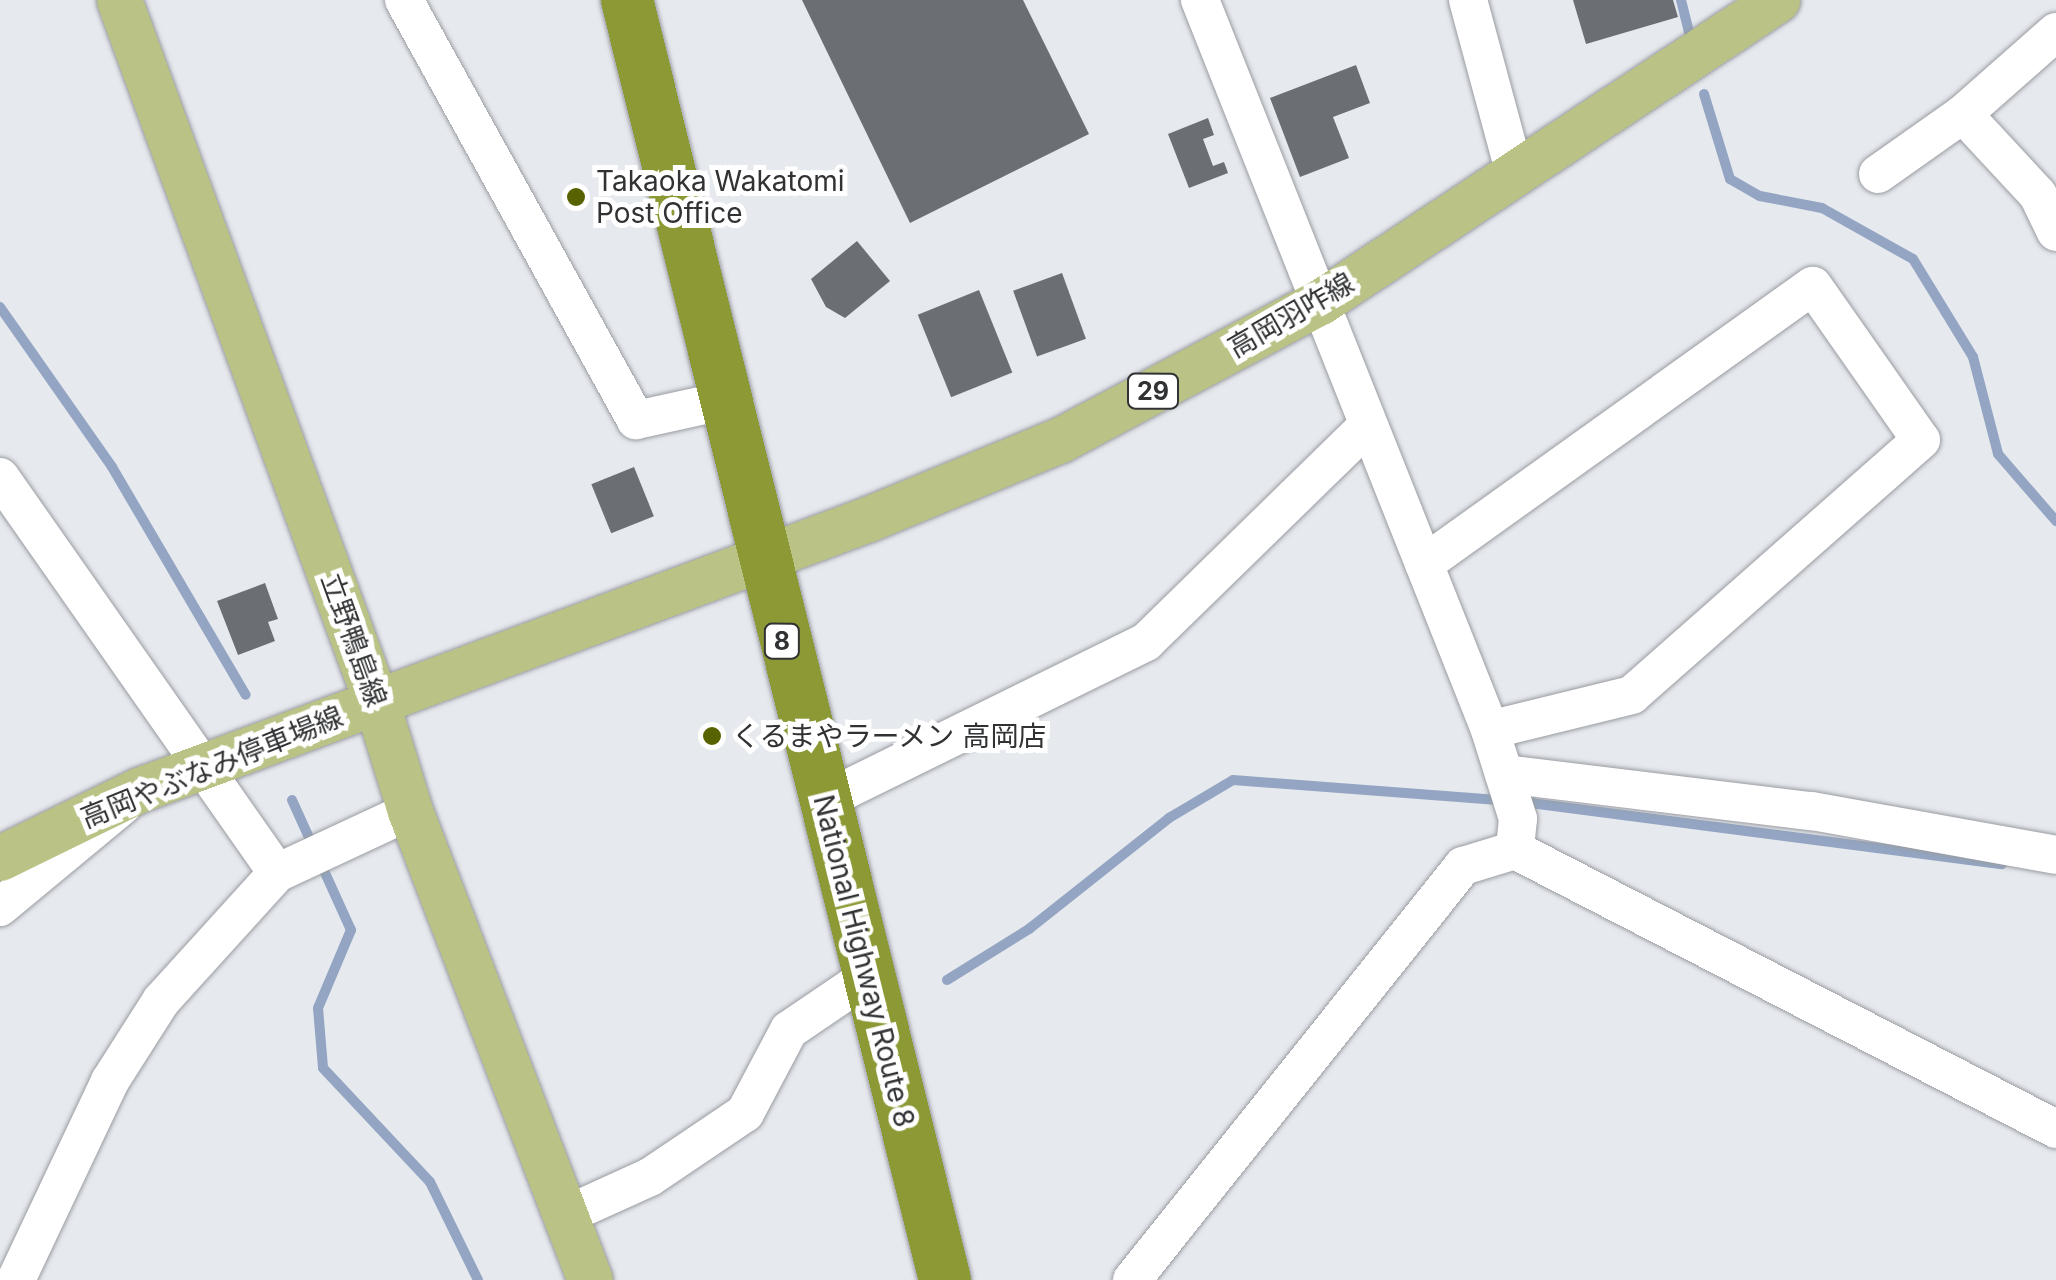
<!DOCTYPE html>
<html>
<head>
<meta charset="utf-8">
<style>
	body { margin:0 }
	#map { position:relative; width:2056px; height:1280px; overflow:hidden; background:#e6e9ee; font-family:Inter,"Noto Sans JP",sans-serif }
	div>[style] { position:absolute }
	.stream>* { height:10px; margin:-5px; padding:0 5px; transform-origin:5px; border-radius:5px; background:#93a5c2 }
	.building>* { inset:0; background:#6b6e73; transform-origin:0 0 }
	.roads { filter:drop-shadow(0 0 2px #999ca1) drop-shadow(0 0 2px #999ca1) }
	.minor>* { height:38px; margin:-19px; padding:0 19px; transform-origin:19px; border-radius:19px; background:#fff }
	.major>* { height:45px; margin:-22.5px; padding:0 22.5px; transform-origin:22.5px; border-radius:22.5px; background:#bac285 }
	.highway>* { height:52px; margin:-26px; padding:0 26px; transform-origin:26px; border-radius:26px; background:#8c9934 }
	.dots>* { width:28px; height:28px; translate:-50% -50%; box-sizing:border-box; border:5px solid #fff; border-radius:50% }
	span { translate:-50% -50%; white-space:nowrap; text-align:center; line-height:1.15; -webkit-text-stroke:10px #fff; paint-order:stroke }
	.shield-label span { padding:2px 8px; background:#fff; border:2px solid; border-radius:8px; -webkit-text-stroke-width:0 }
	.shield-label { font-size:25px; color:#313234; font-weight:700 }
	.poi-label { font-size:28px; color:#313234 }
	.left { translate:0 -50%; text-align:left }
	.street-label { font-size:28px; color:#313234 }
</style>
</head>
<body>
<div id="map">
	<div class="stream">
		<div style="left:1681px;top:0;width:34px;rotate:76deg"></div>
		<div style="left:1704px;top:94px;width:89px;rotate:73deg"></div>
		<div style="left:1730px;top:179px;width:34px;rotate:30deg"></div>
		<div style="left:1760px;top:196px;width:63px;rotate:11deg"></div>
		<div style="left:1822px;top:208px;width:104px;rotate:29.3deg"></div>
		<div style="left:1913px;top:259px;width:115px;rotate:58.5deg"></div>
		<div style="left:1973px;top:357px;width:100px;rotate:75.5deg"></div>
		<div style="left:1998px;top:454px;width:89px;rotate:49.1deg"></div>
		<div style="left:0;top:307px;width:195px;rotate:55deg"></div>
		<div style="left:112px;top:467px;width:264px;rotate:59.6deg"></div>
		<div style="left:292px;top:800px;width:143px;rotate:65.6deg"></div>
		<div style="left:351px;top:930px;width:85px;rotate:112.9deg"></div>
		<div style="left:318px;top:1008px;width:60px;rotate:85.2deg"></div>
		<div style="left:323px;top:1068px;width:156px;rotate:46.8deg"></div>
		<div style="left:430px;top:1182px;width:109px;rotate:63.9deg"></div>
		<div style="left:1523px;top:802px;width:483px;rotate:7.4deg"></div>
		<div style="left:947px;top:980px;width:97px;rotate:-31.9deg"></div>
		<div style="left:1029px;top:929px;width:179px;rotate:-38.4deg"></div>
		<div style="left:1169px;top:818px;width:74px;rotate:-30.7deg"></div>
		<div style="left:1233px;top:780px;width:269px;rotate:4.3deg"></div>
	</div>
	<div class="building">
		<div style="clip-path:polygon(802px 0,1023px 0,1089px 134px,910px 223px)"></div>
		<div style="clip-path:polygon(1573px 0,1673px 0,1678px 17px,1586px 44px)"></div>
		<div style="clip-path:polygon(1356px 65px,1370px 103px,1333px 117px,1349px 158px,1300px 177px,1270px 98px)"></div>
		<div style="clip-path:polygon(1208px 118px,1214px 135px,1203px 139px,1213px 166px,1224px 162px,1228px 173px,1189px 188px,1168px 134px)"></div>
		<div style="clip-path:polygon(857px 241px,890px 281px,845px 318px,826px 307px,811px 279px)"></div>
		<div style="left:1062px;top:273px;width:70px;height:52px;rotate:70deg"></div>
		<div style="left:979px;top:290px;width:89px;height:66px;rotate:68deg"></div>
		<div style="left:634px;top:467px;width:53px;height:46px;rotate:68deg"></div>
		<div style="clip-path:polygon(265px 583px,278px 619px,268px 622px,275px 641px,238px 655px,217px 601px)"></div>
	</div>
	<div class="roads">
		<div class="minor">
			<div style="left:404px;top:0;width:480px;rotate:61.1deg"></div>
			<div style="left:636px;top:420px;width:93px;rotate:-12.4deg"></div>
			<div style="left:1200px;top:0;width:785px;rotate:68.33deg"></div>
			<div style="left:1490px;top:730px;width:93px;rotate:72.5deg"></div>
			<div style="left:1518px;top:819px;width:31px;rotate:96deg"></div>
			<div style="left:1468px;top:0;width:180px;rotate:74.9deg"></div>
			<div style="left:1963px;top:114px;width:110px;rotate:47.2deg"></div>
			<div style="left:2038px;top:195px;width:41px;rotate:64.1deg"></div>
			<div style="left:1878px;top:174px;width:104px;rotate:-35.2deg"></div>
			<div style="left:1963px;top:114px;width:124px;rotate:-41.4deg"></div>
			<div style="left:0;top:477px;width:483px;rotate:55deg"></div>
			<div style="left:1424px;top:564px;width:478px;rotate:-35.6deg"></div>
			<div style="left:1813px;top:286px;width:188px;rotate:55deg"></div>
			<div style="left:1921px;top:440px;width:385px;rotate:138.6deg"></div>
			<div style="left:1632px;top:695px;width:146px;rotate:166.2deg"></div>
			<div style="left:1504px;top:774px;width:310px;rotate:6.9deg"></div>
			<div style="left:1812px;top:811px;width:248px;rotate:10.2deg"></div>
			<div style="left:823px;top:801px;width:360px;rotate:-26.2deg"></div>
			<div style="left:1146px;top:642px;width:310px;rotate:-44.3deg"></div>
			<div style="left:0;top:907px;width:160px;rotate:-39.7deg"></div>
			<div style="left:564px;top:1216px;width:94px;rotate:-24.4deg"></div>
			<div style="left:650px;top:1177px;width:115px;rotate:-34deg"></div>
			<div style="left:745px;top:1113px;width:94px;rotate:-62.1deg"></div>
			<div style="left:789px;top:1030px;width:94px;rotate:-34.2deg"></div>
			<div style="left:16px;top:1280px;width:220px;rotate:-64.7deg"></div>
			<div style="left:110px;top:1081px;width:95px;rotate:-57.5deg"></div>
			<div style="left:161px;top:1001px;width:173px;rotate:-47.8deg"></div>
			<div style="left:277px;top:873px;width:147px;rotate:-25deg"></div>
			<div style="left:1132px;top:1280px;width:530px;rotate:-51.36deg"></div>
			<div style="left:1463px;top:866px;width:54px;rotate:-17.1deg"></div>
			<div style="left:1515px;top:850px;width:609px;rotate:27.28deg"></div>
		</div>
		<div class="major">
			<div style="left:119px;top:0;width:747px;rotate:69.87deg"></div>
			<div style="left:376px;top:701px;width:115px;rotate:72.8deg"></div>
			<div style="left:410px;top:811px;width:502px;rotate:69deg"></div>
			<div style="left:0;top:858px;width:155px;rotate:-26.1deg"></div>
			<div style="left:139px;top:790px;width:778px;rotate:-20.39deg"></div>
			<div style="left:868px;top:519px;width:208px;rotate:-22.4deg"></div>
			<div style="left:1060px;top:440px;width:294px;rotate:-28deg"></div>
			<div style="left:1320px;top:302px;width:548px;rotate:-33.46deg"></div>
		</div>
		<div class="highway">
			<div style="left:627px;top:0;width:1319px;rotate:76.05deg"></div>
		</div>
	</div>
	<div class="dots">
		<div style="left:576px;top:197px;background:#586200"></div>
		<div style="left:712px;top:736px;background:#586200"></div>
	</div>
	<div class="shield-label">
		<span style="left:1153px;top:391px">29</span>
		<span style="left:782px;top:641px">8</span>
	</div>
	<div class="poi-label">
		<span class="left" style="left:596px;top:197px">Takaoka Wakatomi<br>Post Office</span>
		<span class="left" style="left:732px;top:736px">くるまやラーメン 高岡店</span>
	</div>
	<div class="street-label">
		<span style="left:1291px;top:315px;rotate:-30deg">高岡羽咋線</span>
		<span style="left:354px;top:640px;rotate:70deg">立野鴨島線</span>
		<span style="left:212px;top:767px;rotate:-22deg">高岡やぶなみ停車場線</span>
		<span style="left:864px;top:961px;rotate:76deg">National Highway Route 8</span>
	</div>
</div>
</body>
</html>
